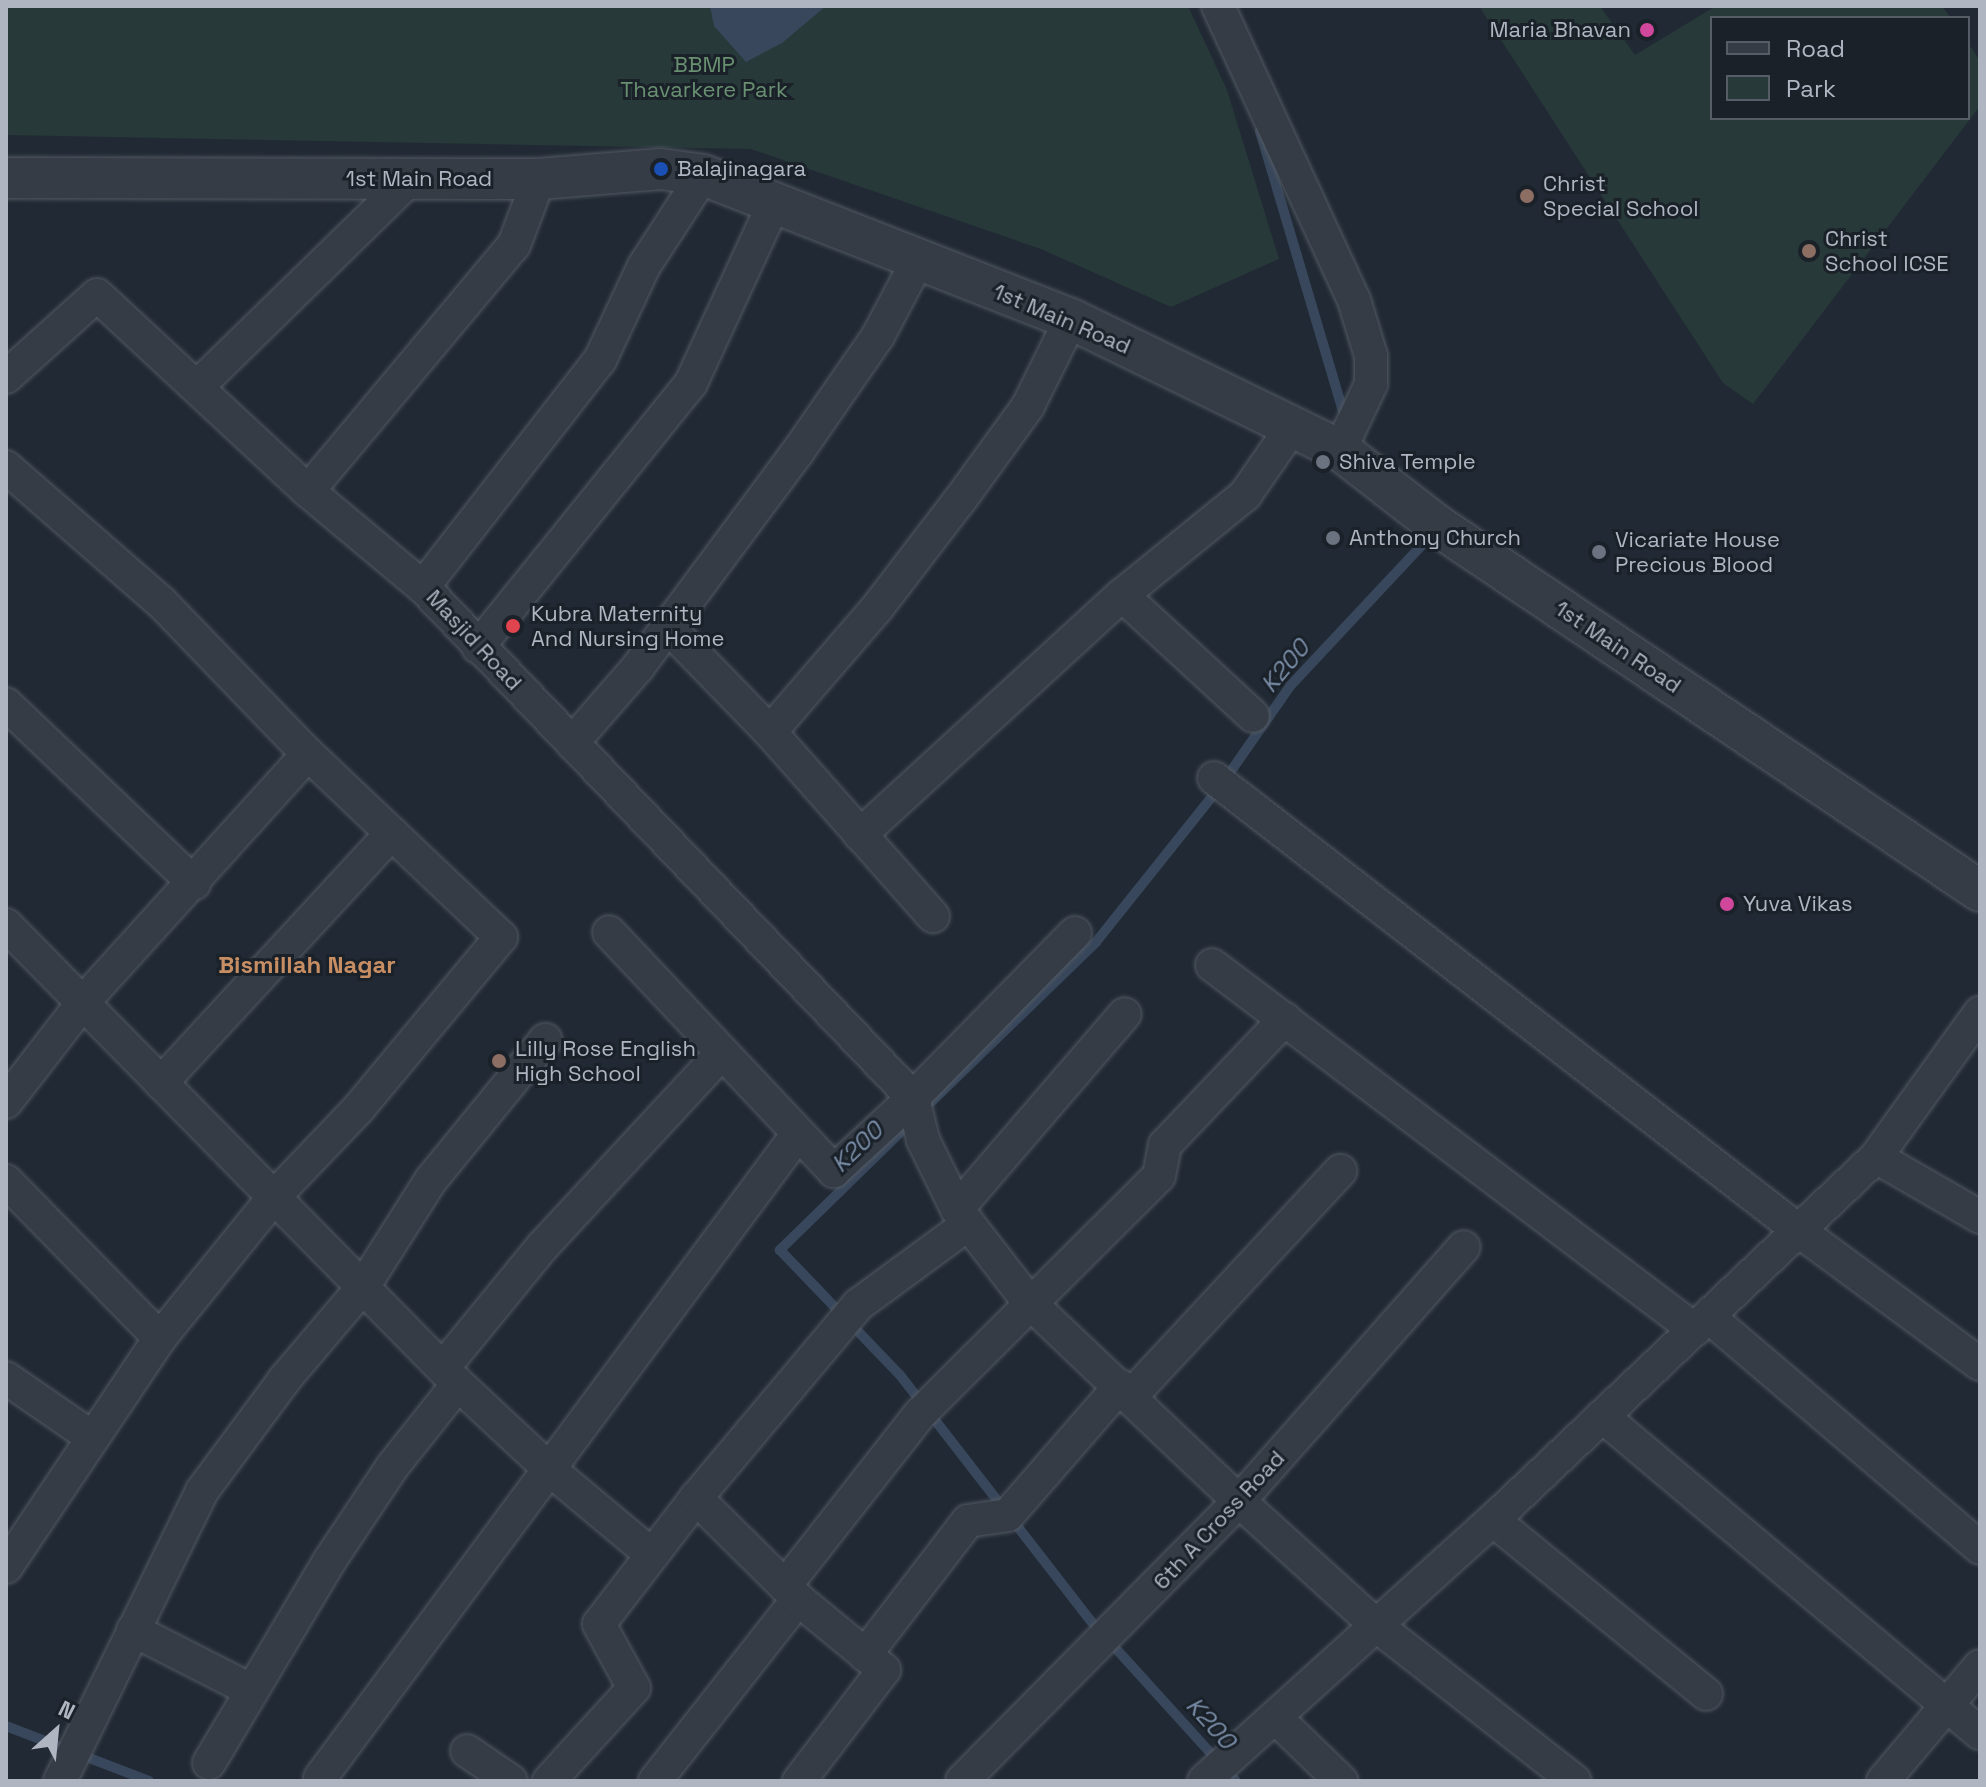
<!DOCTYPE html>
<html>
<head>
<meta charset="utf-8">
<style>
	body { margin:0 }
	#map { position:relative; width:1986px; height:1787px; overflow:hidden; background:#212a34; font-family:"Space Grotesk",sans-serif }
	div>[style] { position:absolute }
	.green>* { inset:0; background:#273939 }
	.water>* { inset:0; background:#38475c }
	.stream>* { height:10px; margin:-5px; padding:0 5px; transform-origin:5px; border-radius:5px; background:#38475c }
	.roads { filter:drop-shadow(0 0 2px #525963) drop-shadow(0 0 2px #525963) }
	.minor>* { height:32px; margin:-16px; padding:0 16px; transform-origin:16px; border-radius:16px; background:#353c45 }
	.tertiary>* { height:40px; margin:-20px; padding:0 20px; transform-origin:20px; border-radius:20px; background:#353c45 }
	.dots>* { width:22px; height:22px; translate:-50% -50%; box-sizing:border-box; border:4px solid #1a2129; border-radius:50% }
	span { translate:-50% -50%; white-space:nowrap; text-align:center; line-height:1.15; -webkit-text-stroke:6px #1a2129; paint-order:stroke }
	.poi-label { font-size:22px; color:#afb6c2 }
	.right { translate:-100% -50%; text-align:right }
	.left { translate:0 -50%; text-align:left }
	.park-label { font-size:22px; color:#699071 }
	.street-label { font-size:22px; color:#afb6c2 }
	.water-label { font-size:24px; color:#7a8ea8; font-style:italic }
	.neighbourhood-label { font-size:24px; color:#c78e64; font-weight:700 }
	.frame { position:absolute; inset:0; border:8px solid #afb6c2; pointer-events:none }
	.legend { position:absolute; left:1710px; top:16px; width:260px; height:104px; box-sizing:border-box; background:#1a2129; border:2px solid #565d66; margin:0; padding:10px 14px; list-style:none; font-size:24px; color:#afb6c2 }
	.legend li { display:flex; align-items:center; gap:16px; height:40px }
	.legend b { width:40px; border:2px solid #565d66 }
	.north { position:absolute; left:16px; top:1691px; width:80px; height:80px; -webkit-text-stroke:6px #1a2129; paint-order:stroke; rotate:27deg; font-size:22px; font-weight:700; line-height:32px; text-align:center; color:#afb6c2 }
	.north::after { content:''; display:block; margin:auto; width:28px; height:36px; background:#afb6c2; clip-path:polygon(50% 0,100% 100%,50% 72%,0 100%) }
</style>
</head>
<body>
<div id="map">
	<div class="green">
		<div style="clip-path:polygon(6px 6px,1188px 6px,1227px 90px,1279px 259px,1171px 307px,1041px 249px,751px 149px,6px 135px)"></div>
		<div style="clip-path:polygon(1479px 6px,1600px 6px,1635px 55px,1716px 6px,1942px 6px,1951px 18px,1712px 18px,1712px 118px,1968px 118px,1968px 43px,1980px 61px,1980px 106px,1753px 404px,1723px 383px)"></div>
	</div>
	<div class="water">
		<div style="clip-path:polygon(710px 6px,826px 6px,782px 43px,746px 62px,714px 26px)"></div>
	</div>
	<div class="stream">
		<div style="left:1260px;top:131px;width:292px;rotate:73.5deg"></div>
		<div style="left:929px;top:1104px;width:233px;rotate:-44.1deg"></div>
		<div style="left:1096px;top:942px;width:202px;rotate:-51.4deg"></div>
		<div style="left:1222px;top:784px;width:119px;rotate:-55.2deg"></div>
		<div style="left:1290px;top:686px;width:192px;rotate:-46.9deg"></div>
		<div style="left:912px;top:1121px;width:185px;rotate:135.7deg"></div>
		<div style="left:780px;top:1250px;width:173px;rotate:46.2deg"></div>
		<div style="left:900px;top:1375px;width:310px;rotate:52.2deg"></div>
		<div style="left:1090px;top:1620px;width:217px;rotate:47.8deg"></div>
		<div style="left:6px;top:1726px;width:153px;rotate:21deg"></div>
	</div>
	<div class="roads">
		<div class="minor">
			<div style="left:1218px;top:6px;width:324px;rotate:65.2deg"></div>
			<div style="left:1354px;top:300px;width:59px;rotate:73.1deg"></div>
			<div style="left:1371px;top:356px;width:28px;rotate:90deg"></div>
			<div style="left:1371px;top:384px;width:73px;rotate:115.2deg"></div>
			<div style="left:6px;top:377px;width:122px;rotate:-42deg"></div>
			<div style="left:97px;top:295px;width:288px;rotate:42.9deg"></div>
			<div style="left:308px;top:491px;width:150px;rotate:39.9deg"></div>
			<div style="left:423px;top:587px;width:708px;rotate:46.2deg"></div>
			<div style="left:913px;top:1098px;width:108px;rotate:137.3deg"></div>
			<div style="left:834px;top:1171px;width:328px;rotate:-133.3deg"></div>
			<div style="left:197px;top:387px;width:298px;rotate:-44.3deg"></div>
			<div style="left:6px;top:467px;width:206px;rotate:41.1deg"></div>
			<div style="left:161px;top:602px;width:211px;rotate:46deg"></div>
			<div style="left:308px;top:754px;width:266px;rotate:43.5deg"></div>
			<div style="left:501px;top:937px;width:222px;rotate:129.7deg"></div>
			<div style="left:359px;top:1108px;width:123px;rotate:133.7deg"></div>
			<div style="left:274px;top:1197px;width:181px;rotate:129deg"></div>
			<div style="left:160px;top:1338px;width:276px;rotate:123.9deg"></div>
			<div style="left:308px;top:491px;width:321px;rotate:-50.1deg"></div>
			<div style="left:514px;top:245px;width:71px;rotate:-69.3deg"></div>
			<div style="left:423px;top:587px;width:288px;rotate:-52.1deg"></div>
			<div style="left:600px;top:360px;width:104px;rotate:-64.9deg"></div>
			<div style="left:644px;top:266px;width:108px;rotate:-57deg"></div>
			<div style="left:1122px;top:595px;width:178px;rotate:42.7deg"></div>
			<div style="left:666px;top:625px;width:149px;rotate:45.8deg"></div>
			<div style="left:770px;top:732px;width:246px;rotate:48.5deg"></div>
			<div style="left:478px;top:647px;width:339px;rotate:-51.1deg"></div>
			<div style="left:691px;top:383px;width:198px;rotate:-65.2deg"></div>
			<div style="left:6px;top:704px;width:260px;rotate:43.6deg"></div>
			<div style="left:770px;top:732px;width:164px;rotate:-49.2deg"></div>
			<div style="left:877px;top:608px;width:136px;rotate:-52.5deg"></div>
			<div style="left:960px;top:500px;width:116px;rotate:-54.1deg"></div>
			<div style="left:1028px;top:406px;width:97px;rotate:-63.7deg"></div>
			<div style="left:572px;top:743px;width:101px;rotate:-49deg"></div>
			<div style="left:638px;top:667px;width:267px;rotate:-53.4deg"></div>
			<div style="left:797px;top:453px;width:142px;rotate:-55.3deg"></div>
			<div style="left:878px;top:336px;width:86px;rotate:-62.2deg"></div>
			<div style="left:1214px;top:778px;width:738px;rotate:37.74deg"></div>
			<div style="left:1798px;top:1230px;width:226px;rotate:36.4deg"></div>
			<div style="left:860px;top:835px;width:355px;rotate:-42.5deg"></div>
			<div style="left:1122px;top:595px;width:159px;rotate:-39.1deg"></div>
			<div style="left:1245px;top:495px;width:83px;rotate:-55.3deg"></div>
			<div style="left:6px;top:925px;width:644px;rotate:45.44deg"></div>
			<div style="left:458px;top:1384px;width:123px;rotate:43deg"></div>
			<div style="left:548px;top:1468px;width:134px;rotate:39.9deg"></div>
			<div style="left:1075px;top:933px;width:231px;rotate:134.5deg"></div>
			<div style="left:913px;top:1098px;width:43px;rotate:76.6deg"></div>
			<div style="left:923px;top:1140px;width:77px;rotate:63.8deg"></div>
			<div style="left:957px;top:1209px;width:116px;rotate:52.3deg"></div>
			<div style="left:1028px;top:1301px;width:291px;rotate:43.5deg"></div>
			<div style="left:1239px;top:1501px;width:186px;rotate:42.2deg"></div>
			<div style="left:1377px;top:1626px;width:251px;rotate:38.1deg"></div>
			<div style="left:1212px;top:965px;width:605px;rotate:37.08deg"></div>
			<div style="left:161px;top:1083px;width:340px;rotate:-47.3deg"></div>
			<div style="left:6px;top:1102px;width:128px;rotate:-52.3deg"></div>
			<div style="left:84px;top:1001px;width:333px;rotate:-47.8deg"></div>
			<div style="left:1876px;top:1157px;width:120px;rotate:30deg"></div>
			<div style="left:6px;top:1181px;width:220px;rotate:45.6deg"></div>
			<div style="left:957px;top:1209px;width:257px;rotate:-49.3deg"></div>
			<div style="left:1709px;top:1317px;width:356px;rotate:40.4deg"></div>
			<div style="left:443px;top:1368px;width:158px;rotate:-50.7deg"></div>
			<div style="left:543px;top:1246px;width:262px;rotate:-47.2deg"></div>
			<div style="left:6px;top:1378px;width:102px;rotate:34.6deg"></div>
			<div style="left:1132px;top:1395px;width:306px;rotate:-47.1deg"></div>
			<div style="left:1602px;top:1416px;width:493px;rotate:40deg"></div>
			<div style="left:1493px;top:1520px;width:275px;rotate:39.2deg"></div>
			<div style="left:785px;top:1586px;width:219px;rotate:-51.9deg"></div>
			<div style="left:920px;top:1414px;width:337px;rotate:-44.9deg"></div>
			<div style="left:1159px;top:1176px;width:32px;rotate:-79deg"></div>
			<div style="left:1165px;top:1145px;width:174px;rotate:-46.4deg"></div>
			<div style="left:133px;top:1630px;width:132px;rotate:27deg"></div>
			<div style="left:865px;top:1655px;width:169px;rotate:-52.5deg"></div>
			<div style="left:968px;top:1521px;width:40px;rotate:-8.5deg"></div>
			<div style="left:1008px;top:1515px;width:171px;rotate:-49deg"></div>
			<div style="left:1276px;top:1718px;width:91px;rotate:44.1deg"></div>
			<div style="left:467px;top:1751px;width:53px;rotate:34.3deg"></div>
			<div style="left:209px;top:1763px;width:236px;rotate:-59.2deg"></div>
			<div style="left:330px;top:1560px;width:112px;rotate:-56.3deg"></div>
			<div style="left:392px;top:1467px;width:106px;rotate:-51.5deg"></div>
			<div style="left:320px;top:1778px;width:801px;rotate:-53.43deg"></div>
			<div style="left:60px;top:1781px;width:323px;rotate:-63.9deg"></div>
			<div style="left:202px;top:1491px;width:138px;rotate:-53.5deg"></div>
			<div style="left:284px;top:1380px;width:122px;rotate:-49.7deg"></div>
			<div style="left:363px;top:1287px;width:127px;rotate:-57.6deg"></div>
			<div style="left:431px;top:1180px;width:181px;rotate:-50.8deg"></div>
			<div style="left:549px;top:1781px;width:126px;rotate:-47.6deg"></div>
			<div style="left:634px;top:1688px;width:73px;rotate:-118.7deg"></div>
			<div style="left:599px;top:1624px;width:159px;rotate:-52.4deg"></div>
			<div style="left:655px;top:1781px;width:231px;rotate:-51.8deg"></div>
			<div style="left:799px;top:1781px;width:140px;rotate:-52.6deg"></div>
			<div style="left:884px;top:1670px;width:112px;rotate:-140.5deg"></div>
			<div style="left:798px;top:1599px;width:144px;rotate:-135.3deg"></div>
			<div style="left:696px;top:1498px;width:252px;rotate:-50deg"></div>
			<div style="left:858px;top:1305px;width:135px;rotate:-36.3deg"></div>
			<div style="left:962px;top:1781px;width:394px;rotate:-45.3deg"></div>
			<div style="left:1239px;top:1501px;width:339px;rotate:-48.5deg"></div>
			<div style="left:1204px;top:1781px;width:389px;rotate:-42.1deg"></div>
			<div style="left:1493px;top:1520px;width:528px;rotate:-43.46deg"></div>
			<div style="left:1876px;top:1157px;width:178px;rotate:-54.2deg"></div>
			<div style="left:1883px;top:1781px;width:150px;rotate:-49.9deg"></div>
		</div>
		<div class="tertiary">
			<div style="left:6px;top:178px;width:533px;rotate:0.11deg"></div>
			<div style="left:539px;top:179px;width:122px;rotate:-4.7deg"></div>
			<div style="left:661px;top:169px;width:42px;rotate:8.1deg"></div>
			<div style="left:703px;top:175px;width:395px;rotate:21.4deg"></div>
			<div style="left:1071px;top:319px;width:299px;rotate:26deg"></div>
			<div style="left:1340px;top:450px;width:124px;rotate:37.8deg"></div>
			<div style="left:1438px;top:526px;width:653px;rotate:33.96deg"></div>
		</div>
	</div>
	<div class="dots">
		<div style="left:1647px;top:30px;background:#d1479c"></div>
		<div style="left:661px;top:169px;background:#1a4fb4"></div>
		<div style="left:1527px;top:196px;background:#8d6e63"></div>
		<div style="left:1809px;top:251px;background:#8d6e63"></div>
		<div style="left:1323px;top:462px;background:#6b7280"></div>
		<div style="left:1333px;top:538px;background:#6b7280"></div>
		<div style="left:1599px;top:552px;background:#6b7280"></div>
		<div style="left:513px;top:626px;background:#e0444e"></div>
		<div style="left:1727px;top:904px;background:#d1479c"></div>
		<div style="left:499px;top:1061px;background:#8d6e63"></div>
	</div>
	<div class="poi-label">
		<span class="right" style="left:1631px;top:30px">Maria Bhavan</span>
		<span class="left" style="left:677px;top:169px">Balajinagara</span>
		<span class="left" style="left:1543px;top:196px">Christ<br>Special School</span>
		<span class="left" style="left:1825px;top:251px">Christ<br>School ICSE</span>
		<span class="left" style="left:1339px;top:462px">Shiva Temple</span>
		<span class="left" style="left:1349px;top:538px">Anthony Church</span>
		<span class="left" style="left:1615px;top:552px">Vicariate House<br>Precious Blood</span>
		<span class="left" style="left:531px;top:626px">Kubra Maternity<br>And Nursing Home</span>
		<span class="left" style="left:1743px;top:904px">Yuva Vikas</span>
		<span class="left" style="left:515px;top:1061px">Lilly Rose English<br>High School</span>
	</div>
	<div class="park-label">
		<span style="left:704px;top:77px">BBMP<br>Thavarkere Park</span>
	</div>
	<div class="street-label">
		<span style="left:419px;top:179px">1st Main Road</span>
		<span style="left:1062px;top:319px;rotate:23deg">1st Main Road</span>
		<span style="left:474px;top:640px;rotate:47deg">Masjid Road</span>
		<span style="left:1618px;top:647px;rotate:34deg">1st Main Road</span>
		<span style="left:1219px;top:1520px;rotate:-47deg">6th A Cross Road</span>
	</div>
	<div class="water-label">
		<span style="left:1285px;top:666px;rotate:-50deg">K200</span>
		<span style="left:857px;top:1147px;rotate:-44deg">K200</span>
		<span style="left:1211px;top:1723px;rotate:48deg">K200</span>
	</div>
	<div class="neighbourhood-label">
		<span style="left:307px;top:965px">Bismillah Nagar</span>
	</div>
	<div class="frame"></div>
	<ul class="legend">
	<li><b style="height:10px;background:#353c45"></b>Road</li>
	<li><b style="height:22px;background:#273939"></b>Park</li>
	</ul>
	<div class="north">N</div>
</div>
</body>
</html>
